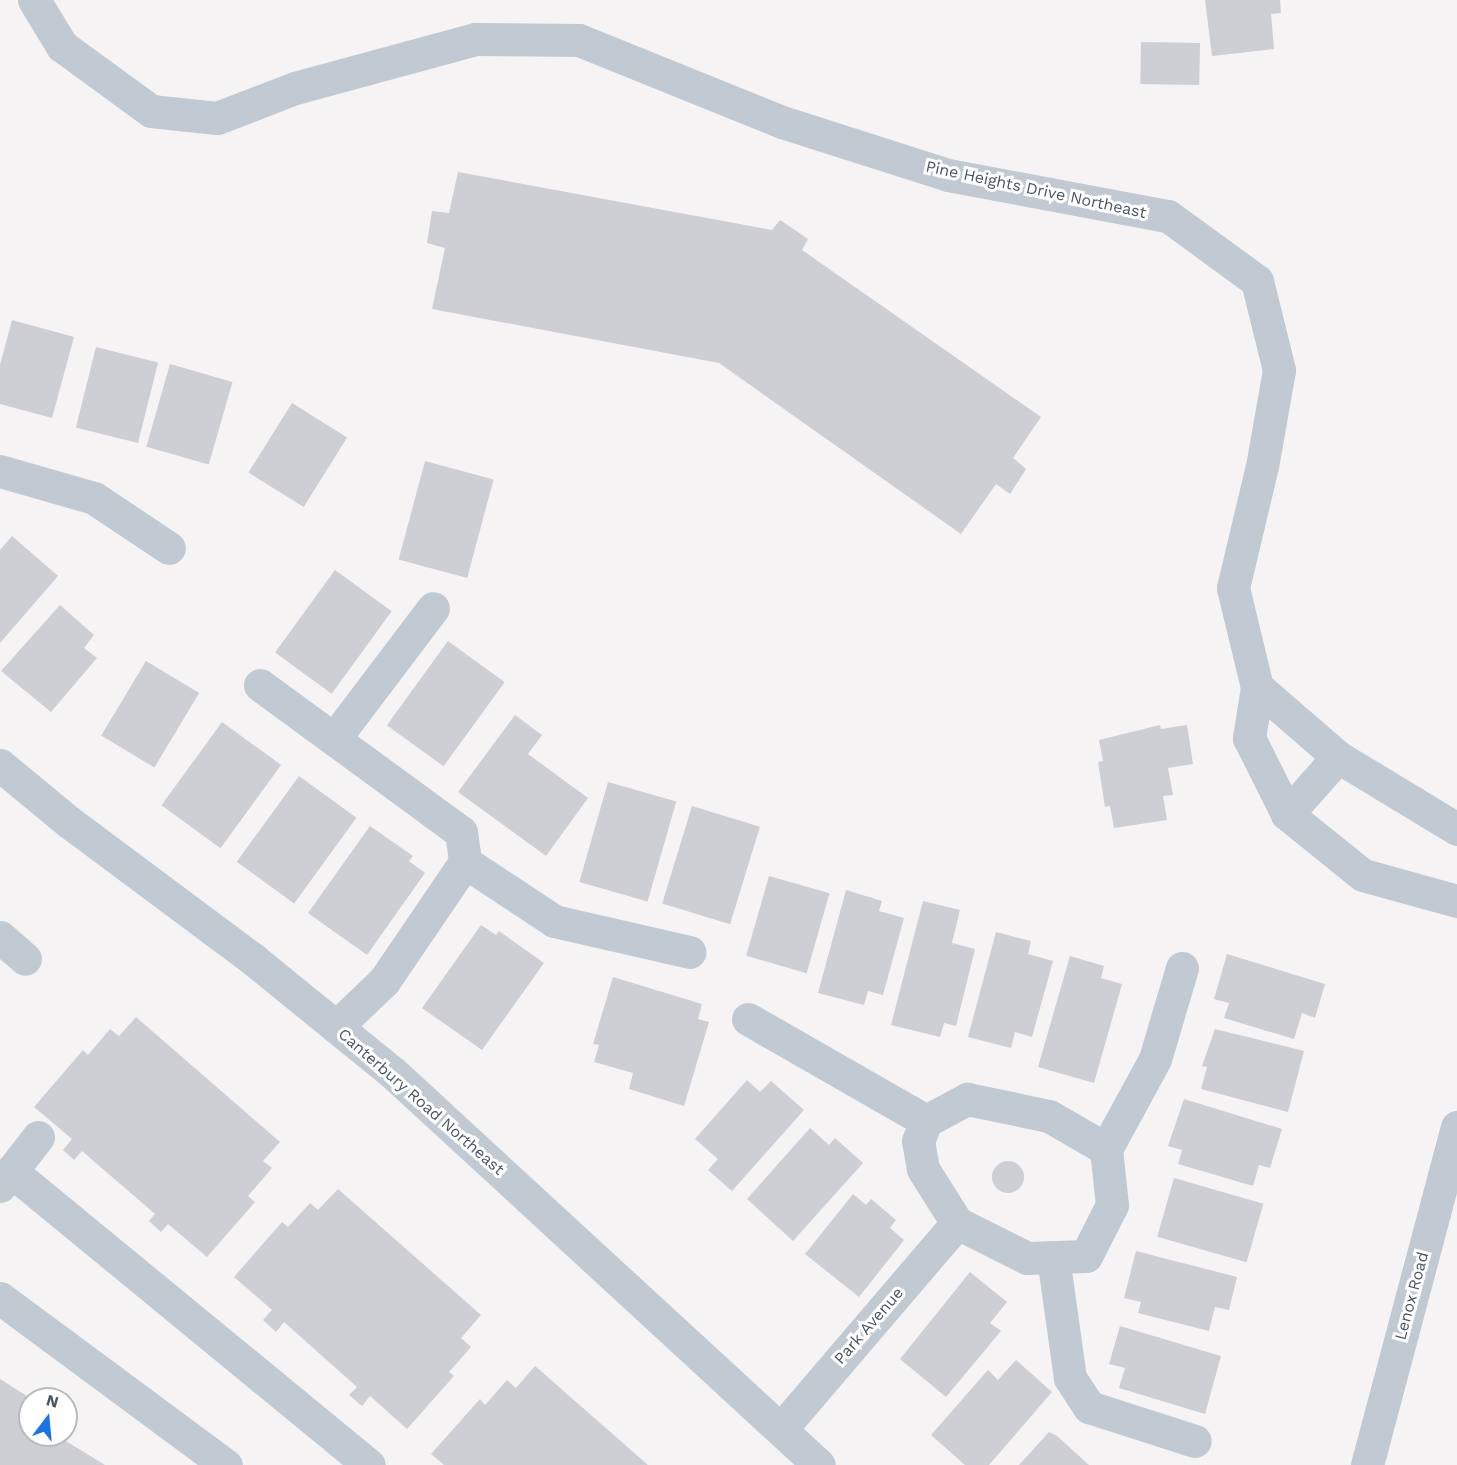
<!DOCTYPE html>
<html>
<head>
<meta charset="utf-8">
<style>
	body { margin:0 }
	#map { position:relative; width:1457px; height:1465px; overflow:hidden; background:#f5f3f3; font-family:"Work Sans",sans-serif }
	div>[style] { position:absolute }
	.building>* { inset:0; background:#cdcfd5; transform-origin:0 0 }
	.round { border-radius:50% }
	.minor>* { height:33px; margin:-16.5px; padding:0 16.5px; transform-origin:16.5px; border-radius:16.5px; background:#c1cad2 }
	span { translate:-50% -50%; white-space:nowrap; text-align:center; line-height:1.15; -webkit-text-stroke:6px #fff; paint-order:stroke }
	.street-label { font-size:16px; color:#4a5661 }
	.north { position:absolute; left:18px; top:1387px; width:60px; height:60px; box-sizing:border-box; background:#fff; border:2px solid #b7bbc0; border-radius:50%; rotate:16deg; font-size:16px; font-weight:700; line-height:24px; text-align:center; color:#4a5661 }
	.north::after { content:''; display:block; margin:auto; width:21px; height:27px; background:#1a73e8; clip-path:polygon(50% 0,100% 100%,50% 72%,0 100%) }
</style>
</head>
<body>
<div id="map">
	<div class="building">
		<div style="clip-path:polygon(1205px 0,1280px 0,1281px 13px,1271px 14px,1274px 49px,1212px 56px)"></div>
		<div style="left:1141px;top:42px;width:59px;height:42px;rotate:1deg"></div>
		<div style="clip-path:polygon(458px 172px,772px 230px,780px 220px,808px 239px,802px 250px,1041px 417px,1013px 458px,1026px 469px,1010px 494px,996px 484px,961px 534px,719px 363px,432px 309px,445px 248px,427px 243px,432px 211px,449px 213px)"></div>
		<div style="clip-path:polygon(12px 320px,74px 337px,52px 418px,0 404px,0 365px)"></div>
		<div style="left:96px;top:347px;width:64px;height:83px;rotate:14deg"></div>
		<div style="left:170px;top:364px;width:65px;height:86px;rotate:16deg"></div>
		<div style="left:292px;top:403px;width:65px;height:82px;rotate:32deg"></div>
		<div style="left:425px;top:461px;width:71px;height:102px;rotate:15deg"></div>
		<div style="clip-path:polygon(12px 536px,58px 576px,0 643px,0 550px)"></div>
		<div style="left:335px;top:570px;width:70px;height:102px;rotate:36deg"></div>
		<div style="clip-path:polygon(60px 605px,94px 635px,84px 648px,97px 658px,51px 712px,1px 671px)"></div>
		<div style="left:448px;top:641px;width:70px;height:104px;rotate:36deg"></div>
		<div style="left:146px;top:661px;width:62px;height:87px;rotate:31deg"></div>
		<div style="clip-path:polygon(515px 715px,542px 735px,528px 754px,588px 798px,546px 856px,458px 792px)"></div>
		<div style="left:222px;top:722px;width:73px;height:103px;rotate:36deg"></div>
		<div style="clip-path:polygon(1160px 725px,1161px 729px,1187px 725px,1193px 764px,1168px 768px,1173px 795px,1163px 796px,1167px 820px,1114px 828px,1110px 806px,1105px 807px,1098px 762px,1103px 761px,1099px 740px)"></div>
		<div style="left:299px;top:776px;width:71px;height:106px;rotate:36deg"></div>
		<div style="left:608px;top:782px;width:71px;height:104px;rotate:16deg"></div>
		<div style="left:692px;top:806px;width:71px;height:102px;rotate:17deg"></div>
		<div style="clip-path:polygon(370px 826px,413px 856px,409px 861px,425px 873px,367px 955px,308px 913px)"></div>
		<div style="left:769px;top:876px;width:63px;height:83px;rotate:16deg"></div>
		<div style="clip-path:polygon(846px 890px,882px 901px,879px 911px,904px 918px,883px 995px,868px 991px,864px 1005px,818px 993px)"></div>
		<div style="clip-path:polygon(923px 901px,960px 910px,952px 943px,975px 949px,956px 1026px,944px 1023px,940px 1037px,891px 1025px)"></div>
		<div style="clip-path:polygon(481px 925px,496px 935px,499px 931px,544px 963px,482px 1050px,422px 1008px)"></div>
		<div style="clip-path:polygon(996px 932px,1031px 941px,1028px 954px,1053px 961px,1032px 1037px,1015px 1032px,1011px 1048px,968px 1037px)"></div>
		<div style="clip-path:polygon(1227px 954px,1325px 984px,1315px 1018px,1302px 1013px,1294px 1039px,1224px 1018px,1229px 1003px,1214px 999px)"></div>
		<div style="clip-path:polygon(1070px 956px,1104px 966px,1101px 978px,1122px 984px,1094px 1083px,1038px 1067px)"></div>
		<div style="clip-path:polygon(613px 977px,702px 1004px,698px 1019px,709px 1022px,684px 1106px,629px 1089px,633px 1073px,594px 1062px,599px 1045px,593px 1044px)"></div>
		<div style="clip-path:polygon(136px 1017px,280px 1142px,263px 1161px,272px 1168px,248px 1196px,255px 1202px,207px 1257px,168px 1224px,161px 1232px,149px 1221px,155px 1214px,82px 1151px,74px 1160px,63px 1150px,72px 1139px,34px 1107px,83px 1050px,88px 1055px,110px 1029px,119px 1036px)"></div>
		<div style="clip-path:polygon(1215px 1029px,1304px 1051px,1288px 1112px,1201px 1089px,1207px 1067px,1202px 1066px)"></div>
		<div style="clip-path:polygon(747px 1080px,760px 1092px,771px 1081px,804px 1110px,732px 1191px,708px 1170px,718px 1159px,695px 1139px)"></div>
		<div style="clip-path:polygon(1184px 1099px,1282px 1129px,1270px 1168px,1259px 1165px,1253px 1186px,1178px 1164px,1182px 1150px,1168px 1146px)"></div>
		<div style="clip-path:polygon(810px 1128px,829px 1145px,835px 1138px,863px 1163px,793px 1241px,747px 1199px)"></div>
		<div class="round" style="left:992px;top:1161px;width:32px;height:32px"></div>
		<div style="left:1174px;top:1178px;width:93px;height:61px;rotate:16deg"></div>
		<div style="clip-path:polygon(338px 1189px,481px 1315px,461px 1338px,471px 1347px,449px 1372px,454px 1376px,407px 1429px,370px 1396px,362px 1406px,349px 1395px,357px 1387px,284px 1322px,276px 1332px,263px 1320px,272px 1310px,234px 1277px,282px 1222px,288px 1227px,310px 1203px,318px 1210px)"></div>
		<div style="clip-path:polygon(853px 1194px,866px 1205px,871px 1199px,896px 1220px,890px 1228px,904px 1240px,859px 1297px,805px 1254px)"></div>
		<div style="clip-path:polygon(1136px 1251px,1237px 1277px,1229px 1310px,1215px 1307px,1209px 1331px,1138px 1313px,1141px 1302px,1124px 1298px)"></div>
		<div style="clip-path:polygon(970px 1272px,1007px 1302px,990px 1323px,1001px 1331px,946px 1397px,900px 1359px)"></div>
		<div style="clip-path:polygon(1120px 1326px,1221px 1356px,1205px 1414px,1119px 1388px,1125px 1368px,1109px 1364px)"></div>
		<div style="clip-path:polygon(1016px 1360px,1052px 1392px,989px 1465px,965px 1465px,931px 1435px,988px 1370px,998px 1380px)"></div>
		<div style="clip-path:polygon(535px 1366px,542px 1372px,648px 1465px,444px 1465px,431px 1454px,480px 1399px,485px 1405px,507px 1380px,516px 1388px)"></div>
		<div style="clip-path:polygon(0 1379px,30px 1398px,22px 1415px,30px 1419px,30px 1435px,56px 1435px,105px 1465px,0 1465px)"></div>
		<div style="clip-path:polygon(1049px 1432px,1057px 1436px,1089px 1465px,1019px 1465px)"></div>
	</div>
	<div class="minor">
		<div style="left:34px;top:0;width:54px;rotate:58.7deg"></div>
		<div style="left:62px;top:46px;width:110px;rotate:36.1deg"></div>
		<div style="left:151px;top:111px;width:66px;rotate:6.1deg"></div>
		<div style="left:217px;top:118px;width:84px;rotate:-21deg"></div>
		<div style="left:295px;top:88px;width:187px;rotate:-15.2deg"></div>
		<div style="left:475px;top:39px;width:104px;rotate:0.6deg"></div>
		<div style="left:579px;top:40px;width:219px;rotate:22deg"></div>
		<div style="left:782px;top:122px;width:174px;rotate:17.7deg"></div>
		<div style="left:948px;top:175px;width:224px;rotate:10.6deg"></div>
		<div style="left:1168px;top:216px;width:110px;rotate:36.1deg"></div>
		<div style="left:1257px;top:281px;width:92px;rotate:76.1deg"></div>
		<div style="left:1279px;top:370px;width:97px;rotate:100deg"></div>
		<div style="left:1262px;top:466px;width:125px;rotate:103.4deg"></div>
		<div style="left:1233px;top:588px;width:102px;rotate:76.4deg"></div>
		<div style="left:1257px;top:687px;width:107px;rotate:40.8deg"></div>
		<div style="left:1338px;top:757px;width:139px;rotate:31.2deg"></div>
		<div style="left:0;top:471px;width:98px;rotate:16deg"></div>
		<div style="left:94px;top:498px;width:90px;rotate:33.7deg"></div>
		<div style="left:260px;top:685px;width:249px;rotate:36.2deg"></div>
		<div style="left:461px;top:832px;width:30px;rotate:82deg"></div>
		<div style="left:465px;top:862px;width:144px;rotate:124.2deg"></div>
		<div style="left:384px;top:981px;width:66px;rotate:136.2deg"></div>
		<div style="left:1257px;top:687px;width:52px;rotate:98.9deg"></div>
		<div style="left:1249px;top:738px;width:85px;rotate:63.4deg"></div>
		<div style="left:1287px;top:814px;width:97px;rotate:38.8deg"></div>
		<div style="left:1363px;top:875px;width:98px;rotate:15.5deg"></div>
		<div style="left:334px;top:739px;width:164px;rotate:-52.9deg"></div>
		<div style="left:0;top:765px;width:89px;rotate:39.6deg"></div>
		<div style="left:69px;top:822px;width:231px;rotate:36.7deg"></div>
		<div style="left:254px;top:960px;width:178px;rotate:39.1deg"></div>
		<div style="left:392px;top:1072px;width:580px;rotate:42.63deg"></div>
		<div style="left:1287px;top:814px;width:76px;rotate:-48.2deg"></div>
		<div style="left:465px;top:862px;width:107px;rotate:33.5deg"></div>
		<div style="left:554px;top:921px;width:139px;rotate:12.9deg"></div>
		<div style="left:0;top:937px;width:33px;rotate:41deg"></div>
		<div style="left:748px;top:1019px;width:205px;rotate:29.8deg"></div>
		<div style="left:967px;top:1099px;width:84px;rotate:11.7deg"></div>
		<div style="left:1049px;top:1116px;width:66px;rotate:30.1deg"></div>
		<div style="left:1106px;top:1149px;width:56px;rotate:83.9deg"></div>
		<div style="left:1112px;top:1205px;width:57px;rotate:117deg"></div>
		<div style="left:1086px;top:1256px;width:59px;rotate:178.1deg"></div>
		<div style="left:1027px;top:1258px;width:78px;rotate:-153.4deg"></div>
		<div style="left:957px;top:1223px;width:64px;rotate:-122.2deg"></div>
		<div style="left:923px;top:1169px;width:28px;rotate:-100deg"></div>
		<div style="left:918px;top:1141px;width:22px;rotate:-68deg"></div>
		<div style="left:926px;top:1121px;width:47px;rotate:-28.2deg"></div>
		<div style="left:1106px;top:1149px;width:102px;rotate:-61.4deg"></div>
		<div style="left:1155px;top:1059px;width:95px;rotate:-73.5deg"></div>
		<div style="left:11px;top:1171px;width:463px;rotate:39.4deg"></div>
		<div style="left:0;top:1186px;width:62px;rotate:-52.2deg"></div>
		<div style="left:1053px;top:1257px;width:122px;rotate:82deg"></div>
		<div style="left:1070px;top:1378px;width:35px;rotate:57deg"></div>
		<div style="left:1089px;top:1407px;width:111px;rotate:17.8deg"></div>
		<div style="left:0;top:1298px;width:281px;rotate:36.5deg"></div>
		<div style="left:781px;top:1429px;width:271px;rotate:-49.5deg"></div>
		<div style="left:1367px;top:1465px;width:350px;rotate:-75.1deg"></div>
	</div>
	<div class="street-label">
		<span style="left:1036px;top:190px;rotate:12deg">Pine Heights Drive Northeast</span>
		<span style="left:421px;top:1102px;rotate:41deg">Canterbury Road Northeast</span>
		<span style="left:1412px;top:1296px;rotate:-75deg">Lenox Road</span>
		<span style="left:869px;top:1326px;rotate:-49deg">Park Avenue</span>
	</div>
	<div class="north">N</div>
</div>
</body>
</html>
